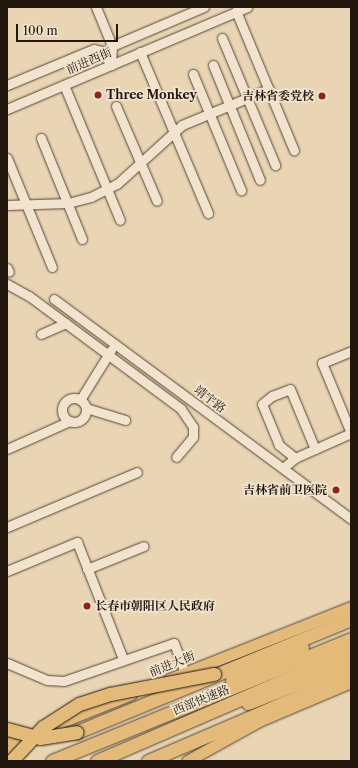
<!DOCTYPE html>
<html>
<head>
<meta charset="utf-8">
<style>
	body { margin:0 }
	#map { position:relative; width:358px; height:768px; overflow:hidden; background:#e9d4b3; font-family:"Libre Caslon Text","Noto Serif SC",serif }
	div>[style] { position:absolute }
	.roads { filter:drop-shadow(0 0 1px #534636) drop-shadow(0 0 1px #534636) }
	.minor>* { height:9px; margin:-4.5px; padding:0 4.5px; transform-origin:4.5px; border-radius:4.5px; background:#f1e3ce }
	.minor>.ring { margin:-4.5px; padding:0; box-sizing:content-box; background:none; border:9px solid #f1e3ce; border-radius:50% }
	.major>* { height:11px; margin:-5.5px; padding:0 5.5px; transform-origin:5.5px; border-radius:5.5px; background:#e4ba7a }
	.highway>* { height:13px; margin:-6.5px; padding:0 6.5px; transform-origin:6.5px; border-radius:6.5px; background:#e4ba7a }
	.bridges { filter:drop-shadow(0 0 1px #21170c) drop-shadow(0 0 1px #21170c) }
	.highway-bridge>* { height:13px; margin:-6.5px; padding:0 6.5px; transform-origin:6.5px; border-radius:6.5px; background:#e4ba7a }
	.dots>* { width:11px; height:11px; translate:-50% -50%; box-sizing:border-box; border:2px solid #f1e3ce; border-radius:50% }
	span { translate:-50% -50%; white-space:nowrap; text-align:center; line-height:1.15; -webkit-text-stroke:3.5px #f1e3ce; paint-order:stroke }
	.street-label { font-size:12px; color:#21170c }
	.poi-label { font-size:12px; color:#21170c; font-weight:700 }
	.left { translate:0 -50%; text-align:left }
	.right { translate:-100% -50%; text-align:right }
	.frame { position:absolute; inset:0; border:8px solid #21170c; pointer-events:none }
	.scale { position:absolute; left:16px; top:24px; width:102px; height:18px; box-sizing:border-box; border:2px solid #21170c; border-top:0; padding-left:5px; font-size:12px; line-height:14px; white-space:nowrap; color:#21170c; -webkit-text-stroke:3px #f1e3ce; paint-order:stroke }
</style>
</head>
<body>
<div id="map">
	<div class="roads">
		<div class="minor">
			<div style="left:96px;top:7px;width:42px;rotate:67.7deg"></div>
			<div style="left:112px;top:46px;width:19px;rotate:93deg"></div>
			<div style="left:236px;top:11px;width:151px;rotate:67.4deg"></div>
			<div style="left:222px;top:38px;width:138px;rotate:67.3deg"></div>
			<div style="left:112px;top:46px;width:100px;rotate:-23deg"></div>
			<div style="left:140px;top:52px;width:175px;rotate:67.1deg"></div>
			<div style="left:213px;top:65px;width:124px;rotate:67.8deg"></div>
			<div style="left:193px;top:74px;width:126px;rotate:67.5deg"></div>
			<div style="left:7px;top:85px;width:94px;rotate:-22.5deg"></div>
			<div style="left:94px;top:49px;width:8px;rotate:14deg"></div>
			<div style="left:102px;top:51px;width:17px;rotate:57deg"></div>
			<div style="left:64px;top:85px;width:146px;rotate:67.5deg"></div>
			<div style="left:116px;top:106px;width:103px;rotate:66.7deg"></div>
			<div style="left:7px;top:109px;width:261px;rotate:-23deg"></div>
			<div style="left:41px;top:138px;width:109px;rotate:67.9deg"></div>
			<div style="left:7px;top:158px;width:118px;rotate:67.6deg"></div>
			<div style="left:7px;top:205px;width:61px;rotate:-1.9deg"></div>
			<div style="left:68px;top:203px;width:24px;rotate:-15deg"></div>
			<div style="left:91px;top:197px;width:29px;rotate:-27deg"></div>
			<div style="left:117px;top:184px;width:88px;rotate:-42.2deg"></div>
			<div style="left:182px;top:125px;width:94px;rotate:-22.5deg"></div>
			<div style="left:7px;top:268px;width:4px;rotate:63deg"></div>
			<div style="left:7px;top:284px;width:25px;rotate:29deg"></div>
			<div style="left:29px;top:296px;width:189px;rotate:36.6deg"></div>
			<div style="left:181px;top:409px;width:22px;rotate:56deg"></div>
			<div style="left:193px;top:427px;width:10px;rotate:90deg"></div>
			<div style="left:193px;top:437px;width:26px;rotate:130deg"></div>
			<div style="left:54px;top:299px;width:370px;rotate:36.5deg"></div>
			<div style="left:41px;top:334px;width:27px;rotate:-24deg"></div>
			<div class="ring" style="left:62px;top:398px;width:15px;height:15px"></div>
			<div style="left:80px;top:400px;width:59px;rotate:-58.2deg"></div>
			<div style="left:86px;top:408px;width:41px;rotate:17.1deg"></div>
			<div style="left:351px;top:433px;width:76px;rotate:-112.5deg"></div>
			<div style="left:322px;top:363px;width:31px;rotate:-22deg"></div>
			<div style="left:7px;top:449px;width:69px;rotate:-24deg"></div>
			<div style="left:295px;top:458px;width:21px;rotate:-141deg"></div>
			<div style="left:279px;top:445px;width:44px;rotate:-112.5deg"></div>
			<div style="left:262px;top:404px;width:13px;rotate:-39deg"></div>
			<div style="left:272px;top:396px;width:19px;rotate:-21deg"></div>
			<div style="left:290px;top:389px;width:65px;rotate:67.4deg"></div>
			<div style="left:283px;top:468px;width:16px;rotate:-40deg"></div>
			<div style="left:295px;top:458px;width:61px;rotate:-24.1deg"></div>
			<div style="left:7px;top:527px;width:141px;rotate:-22.9deg"></div>
			<div style="left:87px;top:569px;width:61px;rotate:-22deg"></div>
			<div style="left:7px;top:571px;width:76px;rotate:-22.5deg"></div>
			<div style="left:77px;top:542px;width:126px;rotate:68.5deg"></div>
			<div style="left:7px;top:663px;width:43px;rotate:23deg"></div>
			<div style="left:47px;top:680px;width:17px;rotate:3deg"></div>
			<div style="left:64px;top:681px;width:116px;rotate:-19.1deg"></div>
			<div style="left:174px;top:643px;width:32px;rotate:70deg"></div>
		</div>
		<div class="major">
			<div style="left:169px;top:679px;width:196px;rotate:-21.6deg"></div>
			<div style="left:54px;top:725px;width:83px;rotate:-21.9deg"></div>
			<div style="left:7px;top:740px;width:22px;rotate:-13deg"></div>
			<div style="left:7px;top:753px;width:28px;rotate:-35deg"></div>
			<div style="left:187px;top:761px;width:82px;rotate:-29.1deg"></div>
			<div style="left:259px;top:721px;width:100px;rotate:-23deg"></div>
		</div>
		<div class="highway">
			<div style="left:232px;top:680px;width:77px;rotate:-24.6deg"></div>
			<div style="left:248px;top:703px;width:111px;rotate:-21.7deg"></div>
			<div style="left:77px;top:732px;width:296px;rotate:-22.4deg"></div>
			<div style="left:52px;top:761px;width:323px;rotate:-22.2deg"></div>
			<div style="left:97px;top:761px;width:277px;rotate:-23.4deg"></div>
			<div style="left:148px;top:761px;width:221px;rotate:-23.2deg"></div>
		</div>
	</div>
	<div class="bridges">
		<div class="highway-bridge">
			<div style="left:7px;top:729px;width:34px;rotate:15deg"></div>
			<div style="left:40px;top:738px;width:37px;rotate:-9deg"></div>
			<div style="left:11px;top:761px;width:47px;rotate:-46.7deg"></div>
			<div style="left:43px;top:727px;width:43px;rotate:-32.6deg"></div>
			<div style="left:79px;top:704px;width:33px;rotate:-18deg"></div>
			<div style="left:110px;top:694px;width:106px;rotate:-10.9deg"></div>
		</div>
	</div>
	<div class="dots">
		<div style="left:98px;top:95px;background:#8f2418"></div>
		<div style="left:322px;top:96px;background:#8f2418"></div>
		<div style="left:336px;top:490px;background:#8f2418"></div>
		<div style="left:87px;top:606px;background:#8f2418"></div>
	</div>
	<div class="street-label">
		<span style="left:89px;top:61px;rotate:-23deg">前进西街</span>
		<span style="left:210px;top:399px;rotate:37deg">靖宇路</span>
		<span style="left:172px;top:664px;rotate:-22deg">前进大街</span>
		<span style="left:201px;top:700px;rotate:-22deg">西部快速路</span>
	</div>
	<div class="poi-label">
		<span class="left" style="left:106px;top:95px">Three Monkey</span>
		<span class="right" style="left:314px;top:96px">吉林省委党校</span>
		<span class="right" style="left:327px;top:490px">吉林省前卫医院</span>
		<span class="left" style="left:95px;top:606px">长春市朝阳区人民政府</span>
	</div>
	<div class="frame"></div>
	<div class="scale">100 m</div>
</div>
</body>
</html>
